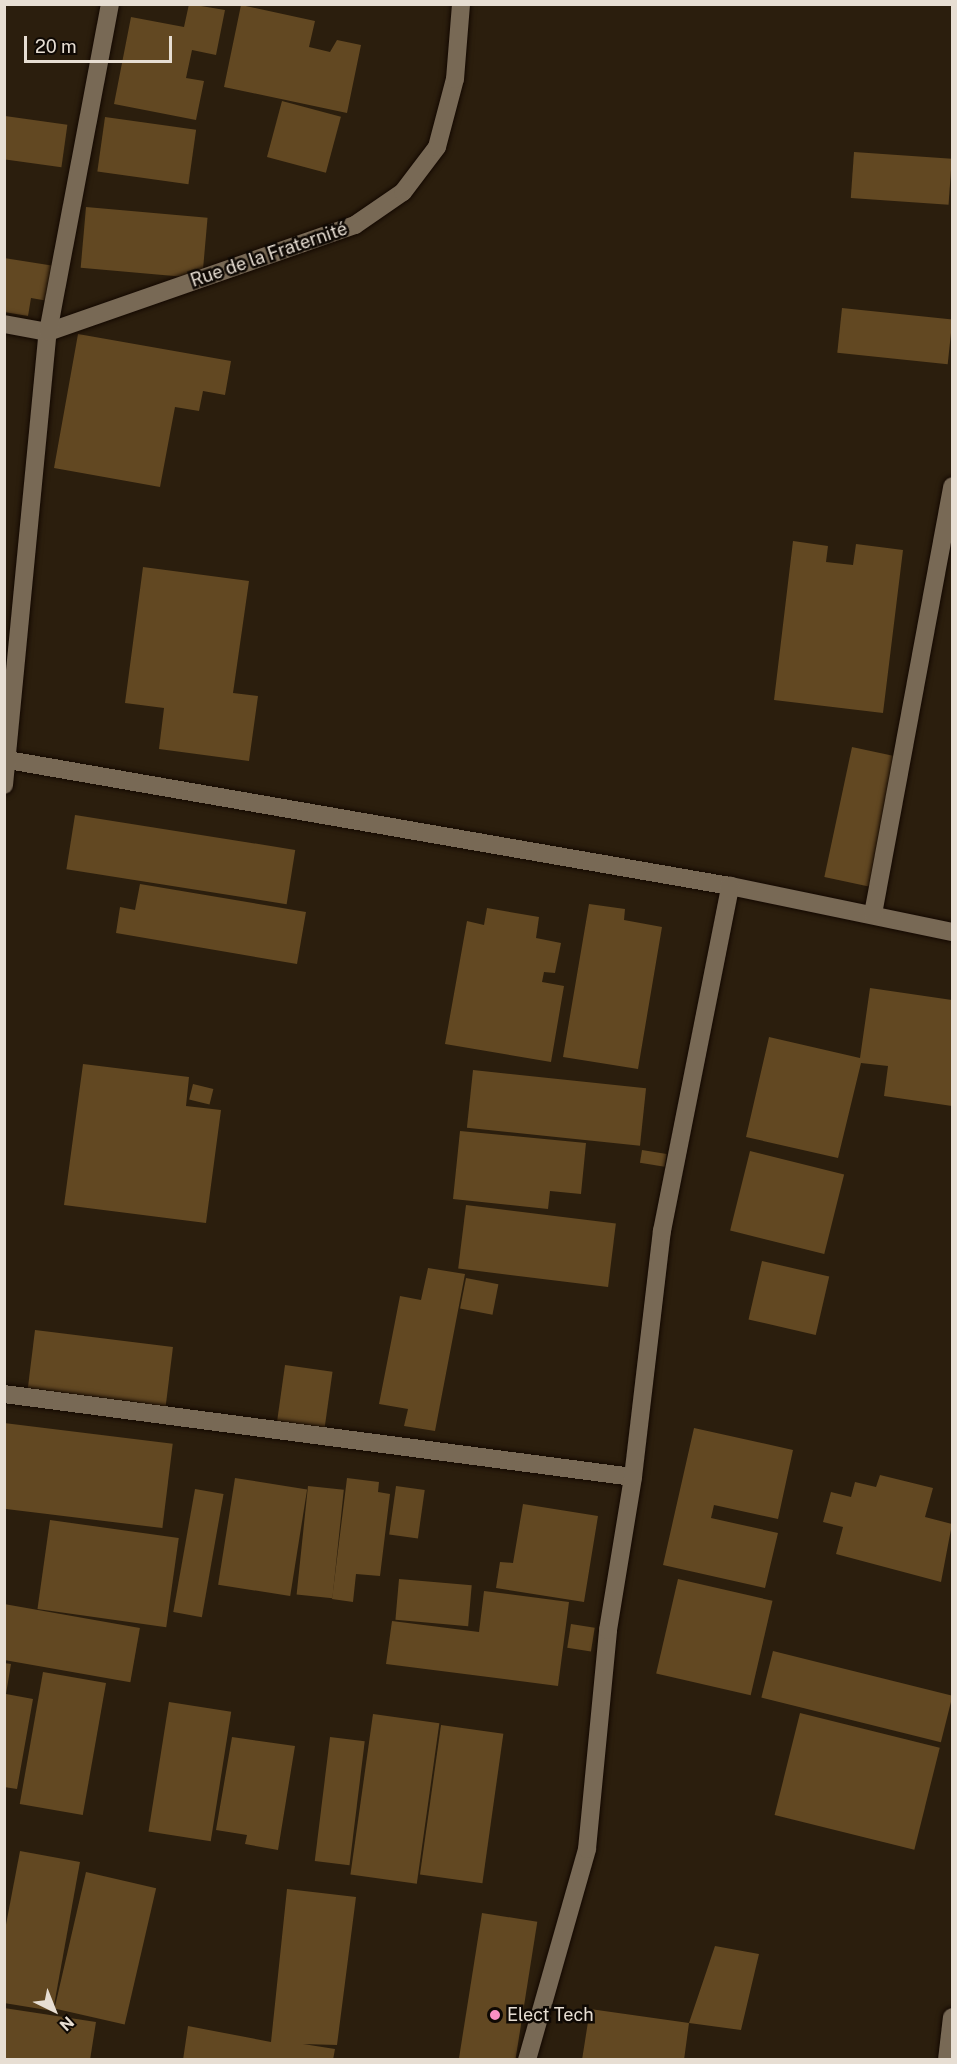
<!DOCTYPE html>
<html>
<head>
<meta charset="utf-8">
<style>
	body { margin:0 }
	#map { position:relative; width:957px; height:2064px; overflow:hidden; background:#2b1e0d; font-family:"Public Sans",sans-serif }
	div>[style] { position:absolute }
	.building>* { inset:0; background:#624822; transform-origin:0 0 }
	.roads { filter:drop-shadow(0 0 2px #130800) drop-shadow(0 0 2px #130800) }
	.minor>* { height:18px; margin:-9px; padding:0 9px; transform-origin:9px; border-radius:9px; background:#786955 }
	.dots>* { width:16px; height:16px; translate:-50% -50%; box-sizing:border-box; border:3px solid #0f0904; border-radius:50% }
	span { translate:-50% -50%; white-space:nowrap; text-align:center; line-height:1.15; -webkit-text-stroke:5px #0f0904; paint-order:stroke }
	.street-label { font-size:18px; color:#e7ded3 }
	.poi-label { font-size:18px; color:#e7ded3 }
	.left { translate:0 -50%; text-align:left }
	.frame { position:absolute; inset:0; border:6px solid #e7ded3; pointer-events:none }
	.north { position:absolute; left:24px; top:1980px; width:60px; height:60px; -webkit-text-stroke:4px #0f0904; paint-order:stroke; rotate:137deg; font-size:16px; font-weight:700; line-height:24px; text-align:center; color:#e7ded3 }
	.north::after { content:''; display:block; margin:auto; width:21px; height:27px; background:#e7ded3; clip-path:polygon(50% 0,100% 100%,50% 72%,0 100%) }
	.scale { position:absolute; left:24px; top:36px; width:148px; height:27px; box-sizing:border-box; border:3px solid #e7ded3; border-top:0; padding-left:8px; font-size:18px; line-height:21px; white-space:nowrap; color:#e7ded3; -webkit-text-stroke:4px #0f0904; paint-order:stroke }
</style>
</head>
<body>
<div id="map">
	<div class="building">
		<div style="clip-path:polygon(189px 4px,225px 10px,216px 55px,192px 50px,186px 78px,204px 81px,196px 120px,114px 104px,131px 17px,184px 27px)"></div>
		<div style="clip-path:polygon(241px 5px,315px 21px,309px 47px,330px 52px,337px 40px,361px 45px,347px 113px,224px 87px)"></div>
		<div style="left:282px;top:101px;width:61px;height:58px;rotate:15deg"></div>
		<div style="left:5px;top:116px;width:63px;height:43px;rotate:8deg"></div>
		<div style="left:105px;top:117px;width:92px;height:55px;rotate:8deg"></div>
		<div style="left:854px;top:152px;width:98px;height:46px;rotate:4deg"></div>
		<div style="left:86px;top:207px;width:122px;height:61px;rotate:5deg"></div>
		<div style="clip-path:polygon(4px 258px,61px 267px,54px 302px,31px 298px,28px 316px,4px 312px)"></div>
		<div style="left:842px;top:308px;width:111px;height:45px;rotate:6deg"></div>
		<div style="clip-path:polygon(78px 334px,231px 361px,225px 395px,203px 391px,199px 411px,175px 407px,160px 487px,54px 468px)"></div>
		<div style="clip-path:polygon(793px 541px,828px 546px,826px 562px,853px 565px,856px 544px,903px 550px,883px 713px,774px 700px)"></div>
		<div style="clip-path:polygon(143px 567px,249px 581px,233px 693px,258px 696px,249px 761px,159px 749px,164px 708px,125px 703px)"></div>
		<div style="left:852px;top:747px;width:49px;height:133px;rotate:12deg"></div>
		<div style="left:75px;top:815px;width:223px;height:55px;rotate:9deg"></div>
		<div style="clip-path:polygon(140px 884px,306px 912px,297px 964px,116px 933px,120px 907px,135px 910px)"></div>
		<div style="clip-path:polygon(589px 904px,625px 909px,624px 920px,662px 927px,638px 1069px,563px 1057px)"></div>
		<div style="clip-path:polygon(487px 908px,539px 917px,536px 938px,561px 943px,555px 973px,544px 972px,542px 982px,564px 986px,551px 1062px,445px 1044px,467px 921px,484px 925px)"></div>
		<div style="clip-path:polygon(870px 988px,952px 1000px,952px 1106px,884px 1096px,888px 1066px,861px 1063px,838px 1158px,746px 1137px,769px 1037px,860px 1058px)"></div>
		<div style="clip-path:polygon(83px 1064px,189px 1077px,186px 1106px,221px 1110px,206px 1223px,64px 1205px)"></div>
		<div style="left:473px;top:1070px;width:174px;height:58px;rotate:6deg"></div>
		<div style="left:193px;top:1084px;width:21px;height:16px;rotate:14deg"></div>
		<div style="clip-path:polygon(460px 1131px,586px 1143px,581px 1194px,550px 1191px,548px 1209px,453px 1199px)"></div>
		<div style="left:642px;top:1150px;width:25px;height:13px;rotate:9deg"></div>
		<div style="left:750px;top:1151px;width:97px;height:82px;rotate:14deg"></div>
		<div style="left:466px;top:1205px;width:151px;height:64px;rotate:7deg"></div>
		<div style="left:762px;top:1261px;width:69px;height:60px;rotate:13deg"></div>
		<div style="clip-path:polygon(428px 1268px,465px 1274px,435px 1431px,404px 1426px,408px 1409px,379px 1404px,400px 1296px,421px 1300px)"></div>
		<div style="left:466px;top:1278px;width:33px;height:31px;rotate:11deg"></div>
		<div style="left:35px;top:1330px;width:139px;height:64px;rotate:7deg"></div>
		<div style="left:285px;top:1365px;width:48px;height:61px;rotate:8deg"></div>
		<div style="left:4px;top:1423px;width:170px;height:85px;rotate:7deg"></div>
		<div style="clip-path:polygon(694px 1428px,793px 1450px,778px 1519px,714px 1505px,711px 1518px,778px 1533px,765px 1588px,663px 1565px)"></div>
		<div style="clip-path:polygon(880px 1475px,933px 1488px,925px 1517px,952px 1524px,941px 1582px,836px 1554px,843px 1527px,823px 1522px,831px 1492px,851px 1497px,855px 1482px,876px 1487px)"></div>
		<div style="left:235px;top:1478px;width:73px;height:108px;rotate:9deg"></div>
		<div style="clip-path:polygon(347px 1478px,379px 1482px,378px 1492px,390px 1494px,380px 1576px,356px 1574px,353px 1602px,332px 1599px)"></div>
		<div style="left:308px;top:1486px;width:36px;height:109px;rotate:6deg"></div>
		<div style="left:396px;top:1486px;width:29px;height:49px;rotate:8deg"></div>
		<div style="left:195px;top:1489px;width:29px;height:125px;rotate:10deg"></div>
		<div style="clip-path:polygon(523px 1504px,598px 1516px,584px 1602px,496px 1588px,500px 1562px,513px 1563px)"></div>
		<div style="left:50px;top:1520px;width:130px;height:90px;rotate:8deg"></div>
		<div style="left:399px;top:1579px;width:73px;height:41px;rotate:5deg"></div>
		<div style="left:678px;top:1579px;width:97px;height:97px;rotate:13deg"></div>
		<div style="clip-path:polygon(484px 1591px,569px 1602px,558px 1686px,386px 1664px,392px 1621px,479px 1632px)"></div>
		<div style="left:4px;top:1604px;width:138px;height:55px;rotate:10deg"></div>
		<div style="left:571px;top:1624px;width:24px;height:24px;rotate:9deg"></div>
		<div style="left:773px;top:1651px;width:185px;height:48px;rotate:14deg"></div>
		<div style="clip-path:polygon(4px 1663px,11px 1664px,6px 1694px,33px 1699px,17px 1789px,4px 1787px)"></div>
		<div style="left:43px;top:1672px;width:64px;height:134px;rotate:10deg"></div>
		<div style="left:169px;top:1702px;width:63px;height:131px;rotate:9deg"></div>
		<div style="left:800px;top:1713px;width:144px;height:105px;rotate:14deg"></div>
		<div style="left:373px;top:1714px;width:67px;height:162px;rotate:8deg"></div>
		<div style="left:441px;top:1725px;width:63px;height:151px;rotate:8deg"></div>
		<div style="clip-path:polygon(232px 1737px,295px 1746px,278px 1850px,245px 1844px,247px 1835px,216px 1830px)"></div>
		<div style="left:330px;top:1737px;width:35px;height:125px;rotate:7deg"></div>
		<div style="clip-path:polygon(20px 1851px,80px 1862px,53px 2011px,4px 2003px,4px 1935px)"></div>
		<div style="left:86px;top:1872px;width:72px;height:140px;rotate:13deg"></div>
		<div style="clip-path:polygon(287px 1889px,356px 1897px,337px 2045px,303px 2044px,335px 2049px,333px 2060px,183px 2060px,188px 2026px,271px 2042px)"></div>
		<div style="left:482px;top:1913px;width:56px;height:149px;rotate:9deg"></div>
		<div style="clip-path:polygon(715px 1946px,759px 1954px,741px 2030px,689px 2023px,684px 2060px,582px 2060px,590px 2009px,689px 2023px)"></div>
		<div style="clip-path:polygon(4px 2008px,96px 2022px,90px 2060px,4px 2060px)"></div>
	</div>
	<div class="roads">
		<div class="minor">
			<div style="left:4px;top:324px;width:45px;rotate:10.3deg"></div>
			<div style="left:48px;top:332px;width:325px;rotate:-19.2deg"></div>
			<div style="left:355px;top:225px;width:58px;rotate:-34.5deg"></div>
			<div style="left:403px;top:192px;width:56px;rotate:-52.9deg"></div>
			<div style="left:437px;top:147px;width:70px;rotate:-75.2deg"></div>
			<div style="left:455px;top:79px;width:75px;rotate:-85.4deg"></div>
			<div style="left:8px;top:760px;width:733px;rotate:9.9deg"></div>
			<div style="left:730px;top:886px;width:227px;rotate:11.7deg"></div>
			<div style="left:4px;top:785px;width:455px;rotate:-84.5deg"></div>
			<div style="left:48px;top:332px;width:334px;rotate:-79.3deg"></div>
			<div style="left:873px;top:914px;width:435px;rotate:-79.5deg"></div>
			<div style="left:4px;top:1394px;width:634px;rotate:7.52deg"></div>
			<div style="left:527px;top:2060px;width:219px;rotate:-74.1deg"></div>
			<div style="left:587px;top:1849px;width:220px;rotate:-84.5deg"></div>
			<div style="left:608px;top:1630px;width:155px;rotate:-80.7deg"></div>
			<div style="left:633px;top:1477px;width:248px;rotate:-83.3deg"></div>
			<div style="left:662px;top:1231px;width:352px;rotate:-78.8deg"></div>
			<div style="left:947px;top:2060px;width:43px;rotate:-83.4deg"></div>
		</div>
	</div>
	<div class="dots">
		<div style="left:495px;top:2015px;background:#fb8fc5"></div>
	</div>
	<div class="street-label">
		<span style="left:269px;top:255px;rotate:-19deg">Rue de la Fraternité</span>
	</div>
	<div class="poi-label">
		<span class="left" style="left:507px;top:2015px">Elect Tech</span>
	</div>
	<div class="frame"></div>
	<div class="north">N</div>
	<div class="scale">20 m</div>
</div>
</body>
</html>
